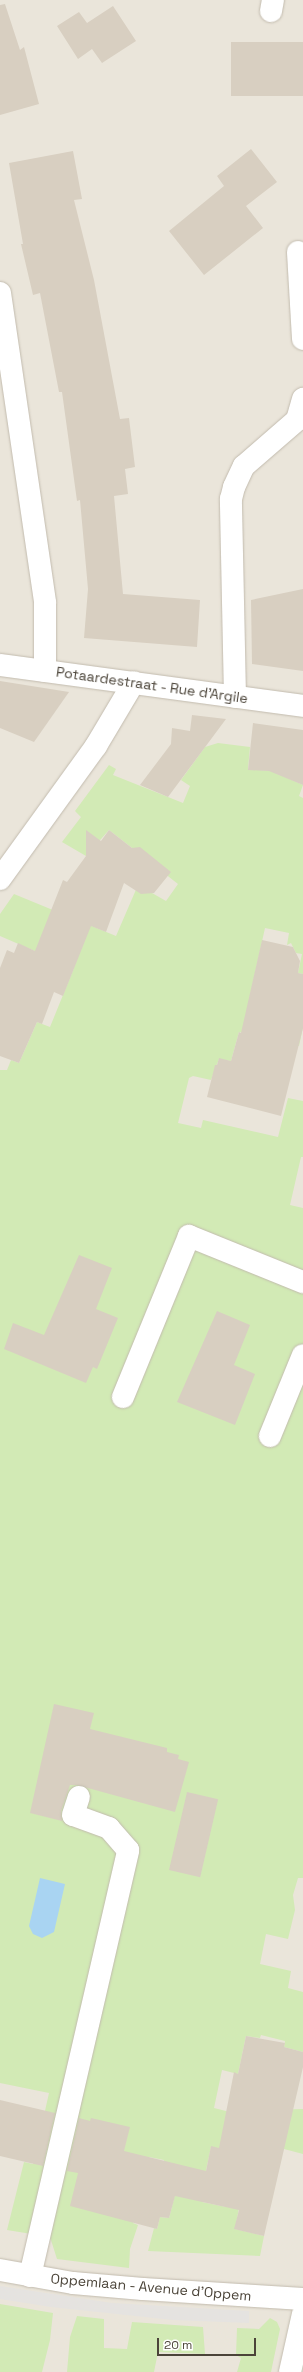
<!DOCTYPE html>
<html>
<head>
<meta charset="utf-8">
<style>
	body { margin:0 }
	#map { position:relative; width:303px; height:2372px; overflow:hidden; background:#f6f3ec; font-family:"Space Grotesk",sans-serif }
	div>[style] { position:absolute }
	.residential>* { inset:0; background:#eae5da; transform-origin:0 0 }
	.green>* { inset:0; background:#d2eab5 }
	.parking>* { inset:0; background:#e5e3e0 }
	.water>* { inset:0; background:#a9d4f2 }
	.building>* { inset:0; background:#d8cfc1; transform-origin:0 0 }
	.roads { filter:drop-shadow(0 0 1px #c2bbae) drop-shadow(0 0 1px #c2bbae) }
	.minor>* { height:22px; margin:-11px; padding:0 11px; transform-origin:11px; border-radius:11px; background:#fff }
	span { translate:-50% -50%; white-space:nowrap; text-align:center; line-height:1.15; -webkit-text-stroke:4px #fff; paint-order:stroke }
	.street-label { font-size:14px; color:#4b4439 }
	.scale { position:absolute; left:157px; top:2338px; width:99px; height:18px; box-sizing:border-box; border:2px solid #4b4439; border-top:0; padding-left:5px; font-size:12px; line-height:14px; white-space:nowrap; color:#4b4439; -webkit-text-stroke:3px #fff; paint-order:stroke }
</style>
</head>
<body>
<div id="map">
	<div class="residential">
		<div style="left:0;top:0;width:303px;height:2372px"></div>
	</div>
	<div class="green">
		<div style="clip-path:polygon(218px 743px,250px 747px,248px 769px,272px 771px,303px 785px,299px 796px,303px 798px,303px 974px,298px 973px,302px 954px,296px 953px,291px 943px,287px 945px,289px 933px,265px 928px,249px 1000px,303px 1027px,299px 1046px,239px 1032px,231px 1061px,219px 1059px,211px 1080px,193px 1076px,189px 1078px,178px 1123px,201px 1128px,203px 1120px,278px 1137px,288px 1098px,303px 1101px,303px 1157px,301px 1157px,290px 1205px,303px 1208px,303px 1878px,298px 1878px,293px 1895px,295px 1910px,288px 1939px,266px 1934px,260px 1964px,291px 1971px,288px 1988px,303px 1992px,303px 2052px,284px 2047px,285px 2041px,261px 2035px,260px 2038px,246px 2036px,238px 2074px,222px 2070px,214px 2108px,226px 2111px,303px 2109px,303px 2154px,284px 2149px,244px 2154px,211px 2147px,202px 2189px,202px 2202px,226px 2207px,240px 2203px,235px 2229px,264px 2236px,260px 2256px,148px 2251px,154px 2228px,157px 2229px,160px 2217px,169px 2218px,181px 2171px,163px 2167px,164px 2160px,149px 2157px,133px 2223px,138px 2225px,130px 2249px,129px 2268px,57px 2259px,50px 2237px,7px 2230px,24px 2162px,33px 2164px,49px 2093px,0 2083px,0 1070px,7px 1070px,11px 1060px,19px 1063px,37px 1022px,50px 1027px,74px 968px,0 936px,0 914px,14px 894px,116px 936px,138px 885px,166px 901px,178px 884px,109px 830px,86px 856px,62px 842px,81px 817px,75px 811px,109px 765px,116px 769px,113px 775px,183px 803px,190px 786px,181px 780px,205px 747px)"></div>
		<div style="clip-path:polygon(0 2304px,53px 2313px,50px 2340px,42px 2372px,0 2372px)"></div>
		<div style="clip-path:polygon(77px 2316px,104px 2319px,104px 2348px,127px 2349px,132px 2322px,203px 2327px,205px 2354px,158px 2352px,154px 2372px,67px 2372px,70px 2337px)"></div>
		<div style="clip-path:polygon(270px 2318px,277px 2322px,280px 2329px,271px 2372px,237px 2372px,241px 2358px,236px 2355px,237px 2328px,259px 2329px)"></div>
	</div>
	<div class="parking">
		<div style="clip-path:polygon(0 2286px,112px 2303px,249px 2311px,249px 2323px,173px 2320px,51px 2307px,0 2299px)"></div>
	</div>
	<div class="water">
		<div style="clip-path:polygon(40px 1878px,65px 1884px,54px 1932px,42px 1938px,33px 1934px,29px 1926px)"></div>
	</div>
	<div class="building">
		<div style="clip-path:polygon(5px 4px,20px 50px,24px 47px,39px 104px,0 115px,0 5px)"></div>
		<div style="clip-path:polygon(113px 6px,136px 41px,102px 63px,92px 49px,78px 59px,57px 26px,79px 12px,87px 23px)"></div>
		<div style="left:231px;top:42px;width:72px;height:54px"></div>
		<div style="clip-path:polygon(251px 149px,277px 182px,246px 206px,263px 228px,204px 275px,169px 231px,224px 186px,217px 176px)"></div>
		<div style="clip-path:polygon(73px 151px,82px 199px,74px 200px,94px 280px,120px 419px,129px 418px,135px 467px,125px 469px,128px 494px,114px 496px,123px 594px,200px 600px,197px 647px,84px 638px,88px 589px,80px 500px,77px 501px,62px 392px,59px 392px,40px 293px,33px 295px,21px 244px,23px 244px,9px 163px)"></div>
		<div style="clip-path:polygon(303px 589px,303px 671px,252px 664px,251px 600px)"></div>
		<div style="clip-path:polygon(0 681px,69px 692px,34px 742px,0 728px)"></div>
		<div style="clip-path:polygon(192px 715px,226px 719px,168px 797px,140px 785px,171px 744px,172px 728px,190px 731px)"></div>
		<div style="clip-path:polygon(253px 723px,303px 730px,303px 785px,269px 771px,248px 770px)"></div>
		<div style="clip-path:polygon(86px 830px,101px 841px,109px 830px,132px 848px,140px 847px,171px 872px,154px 893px,141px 894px,124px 883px,106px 932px,91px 926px,63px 996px,54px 992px,42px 1024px,37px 1022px,19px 1063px,0 1056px,0 968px,7px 950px,14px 953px,18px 943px,35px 951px,63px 880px,67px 882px,86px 856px)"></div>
		<div style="clip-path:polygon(262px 940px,293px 947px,300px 961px,298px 973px,303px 974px,303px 1028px,281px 1116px,207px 1097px,215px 1065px,217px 1065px,219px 1058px,231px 1061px,239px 1032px,241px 1033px)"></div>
		<div style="clip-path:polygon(79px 1255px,112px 1268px,96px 1309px,118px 1318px,97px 1369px,93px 1367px,86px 1383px,4px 1349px,13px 1323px,44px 1335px)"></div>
		<div style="clip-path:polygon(217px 1311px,250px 1325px,234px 1365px,255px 1374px,235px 1425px,177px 1402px)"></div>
		<div style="clip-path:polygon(54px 1704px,94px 1713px,90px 1729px,167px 1748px,167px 1752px,179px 1755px,178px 1759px,189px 1762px,175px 1812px,77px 1785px,70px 1785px,61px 1811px,62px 1821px,30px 1813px)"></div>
		<div style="left:187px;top:1792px;width:32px;height:80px;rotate:13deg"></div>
		<div style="clip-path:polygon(246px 2036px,285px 2043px,284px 2047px,303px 2052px,303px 2067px,264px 2236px,234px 2229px,239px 2210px,175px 2196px,169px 2218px,160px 2217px,157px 2229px,70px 2206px,78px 2173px,67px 2171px,79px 2118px,90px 2121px,91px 2118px,130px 2127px,124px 2151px,206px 2171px,211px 2146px,219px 2148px,234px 2072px,238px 2074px)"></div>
		<div style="clip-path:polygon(0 2100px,55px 2113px,43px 2166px,0 2156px)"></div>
	</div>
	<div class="roads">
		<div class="minor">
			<div style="left:271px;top:11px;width:11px;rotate:-80deg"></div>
			<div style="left:298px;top:252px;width:87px;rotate:86.7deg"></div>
			<div style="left:0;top:293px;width:313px;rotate:81.7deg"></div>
			<div style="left:45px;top:603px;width:68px;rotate:90deg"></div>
			<div style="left:0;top:665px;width:306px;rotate:7.7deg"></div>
			<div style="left:235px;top:697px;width:198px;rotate:-91.2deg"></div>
			<div style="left:231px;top:499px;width:12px;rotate:-76deg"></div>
			<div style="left:234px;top:487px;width:23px;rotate:-65deg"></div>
			<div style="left:244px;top:466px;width:70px;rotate:-41deg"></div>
			<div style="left:297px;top:420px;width:22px;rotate:-74deg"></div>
			<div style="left:0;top:879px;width:164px;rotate:-54.2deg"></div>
			<div style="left:96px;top:746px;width:74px;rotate:-59.3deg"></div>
			<div style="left:123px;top:1397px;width:174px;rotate:-67.7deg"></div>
			<div style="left:189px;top:1236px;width:123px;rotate:22deg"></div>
			<div style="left:270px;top:1436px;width:87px;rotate:-67.8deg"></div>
			<div style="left:0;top:2270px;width:74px;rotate:10.1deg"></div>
			<div style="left:73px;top:2283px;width:70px;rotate:4.9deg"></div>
			<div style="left:143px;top:2289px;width:160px;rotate:3.6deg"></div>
			<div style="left:30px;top:2276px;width:437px;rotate:-77deg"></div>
			<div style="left:128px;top:1850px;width:29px;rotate:-131deg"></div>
			<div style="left:109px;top:1828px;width:38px;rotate:-160deg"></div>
			<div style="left:73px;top:1815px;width:19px;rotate:-72deg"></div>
			<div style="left:290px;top:2372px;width:59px;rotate:-77.4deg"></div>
		</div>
	</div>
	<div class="street-label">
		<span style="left:152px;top:685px;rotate:8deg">Potaardestraat - Rue d'Argile</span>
		<span style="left:151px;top:2287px;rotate:5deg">Oppemlaan - Avenue d'Oppem</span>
	</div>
	<div class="scale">20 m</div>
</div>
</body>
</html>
